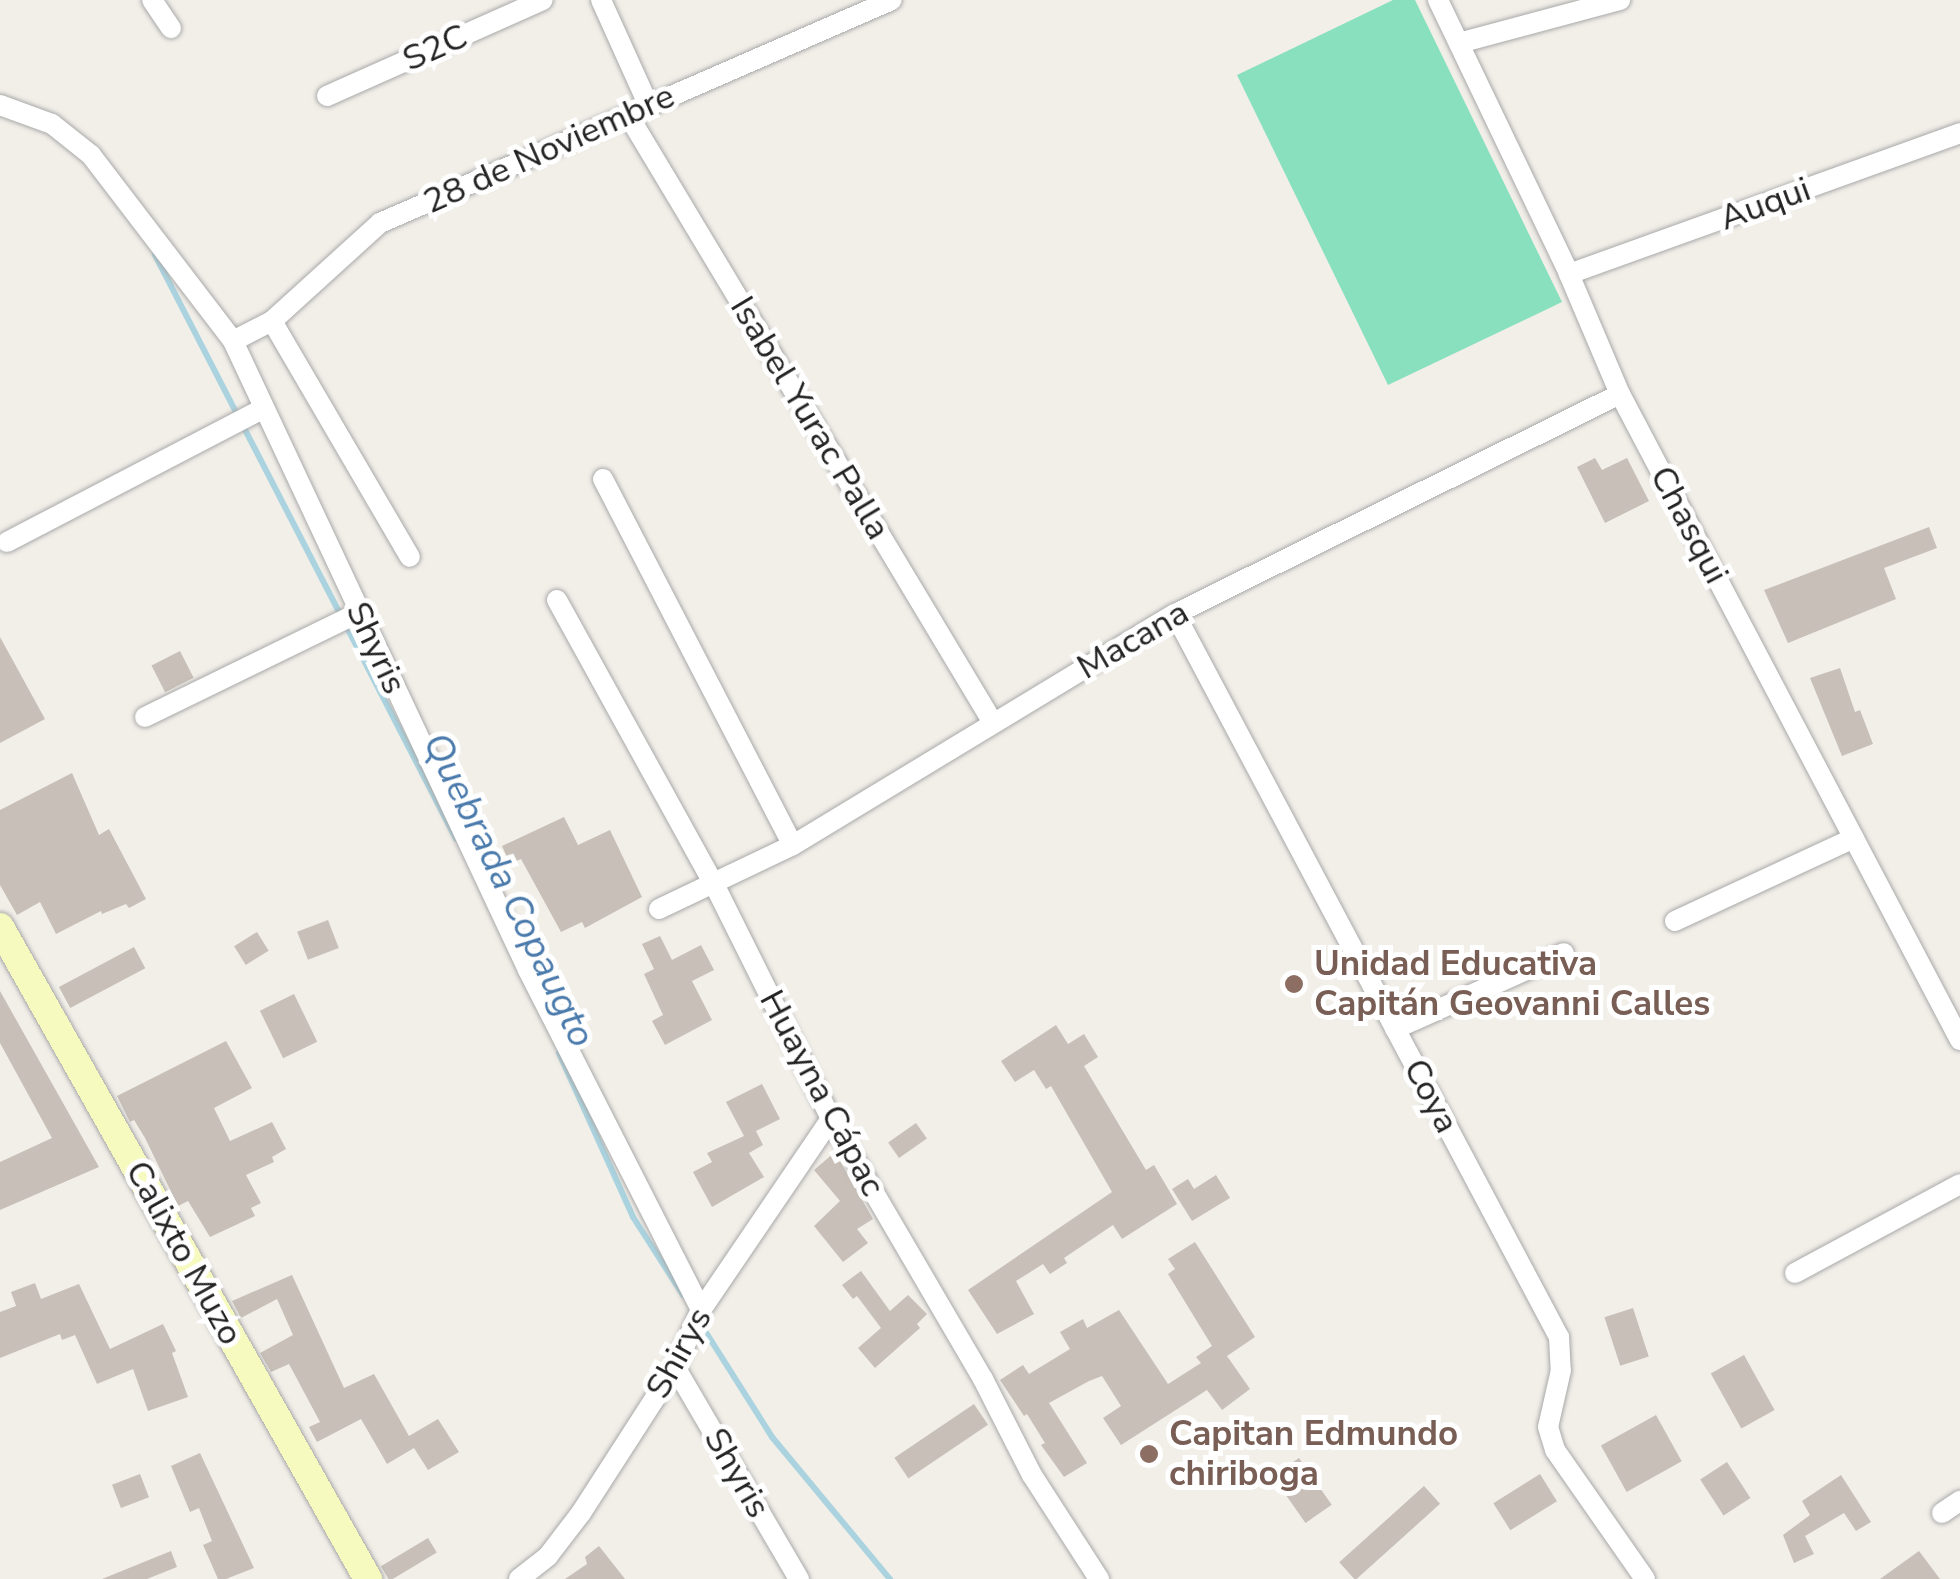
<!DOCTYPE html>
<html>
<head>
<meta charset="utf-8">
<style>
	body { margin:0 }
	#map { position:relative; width:1960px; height:1579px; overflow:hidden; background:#f2efe9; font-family:"Nunito Sans",sans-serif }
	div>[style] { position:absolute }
	.pitch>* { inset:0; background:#88e0be }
	.stream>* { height:6px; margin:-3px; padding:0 3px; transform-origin:3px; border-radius:3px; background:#aad3df }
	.building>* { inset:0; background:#c7bfb8; transform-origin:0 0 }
	.roads { filter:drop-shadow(0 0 2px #a9a9a9) drop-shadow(0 0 2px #a9a9a9) }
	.street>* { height:20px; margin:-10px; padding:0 10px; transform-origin:10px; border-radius:10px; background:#fff }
	.secondary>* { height:28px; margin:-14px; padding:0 14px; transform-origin:14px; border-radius:14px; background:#f7fabf }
	.dots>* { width:28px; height:28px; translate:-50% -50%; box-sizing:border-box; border:5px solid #fff; border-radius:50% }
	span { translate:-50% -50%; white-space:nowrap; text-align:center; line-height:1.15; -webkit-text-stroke:10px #fff; paint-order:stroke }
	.street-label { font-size:35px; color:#222 }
	.education-label { font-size:35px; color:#785e54; font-weight:700 }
	.left { translate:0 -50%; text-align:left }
	.water-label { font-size:38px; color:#4a7aab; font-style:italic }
</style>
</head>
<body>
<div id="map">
	<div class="pitch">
		<div style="clip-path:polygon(1393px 0,1415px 0,1562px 302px,1388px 385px,1237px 75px)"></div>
	</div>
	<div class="stream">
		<div style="left:155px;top:255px;width:657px;rotate:62.73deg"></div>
		<div style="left:559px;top:1053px;width:180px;rotate:65.7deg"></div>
		<div style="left:633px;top:1217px;width:93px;rotate:57.3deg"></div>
		<div style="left:700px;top:1323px;width:135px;rotate:57.7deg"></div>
		<div style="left:772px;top:1437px;width:185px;rotate:50.3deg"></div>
	</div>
	<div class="building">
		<div style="clip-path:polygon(1595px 458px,1602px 470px,1627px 458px,1649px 501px,1605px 523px,1577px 467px)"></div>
		<div style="clip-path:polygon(1929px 527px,1937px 548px,1884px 568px,1896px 599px,1788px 643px,1764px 590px)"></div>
		<div style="clip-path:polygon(0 637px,45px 719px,0 743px)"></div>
		<div style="left:180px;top:651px;width:30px;height:32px;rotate:63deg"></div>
		<div style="clip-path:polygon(1840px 668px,1855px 712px,1860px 710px,1873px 744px,1842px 756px,1810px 678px)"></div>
		<div style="clip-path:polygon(72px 773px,99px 835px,109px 829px,146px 899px,129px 908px,126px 904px,102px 914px,101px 911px,56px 934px,40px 902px,17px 915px,0 885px,0 810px)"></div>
		<div style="clip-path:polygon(564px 817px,578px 845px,610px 830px,642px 897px,585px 928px,582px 922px,561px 932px,521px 859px,510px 864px,502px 846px)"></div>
		<div style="left:328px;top:920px;width:30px;height:33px;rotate:69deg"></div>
		<div style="left:257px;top:932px;width:22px;height:27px;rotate:58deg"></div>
		<div style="clip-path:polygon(660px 936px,672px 960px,701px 945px,714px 970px,692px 981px,712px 1020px,665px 1045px,652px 1021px,663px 1015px,644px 974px,654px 969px,642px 944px)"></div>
		<div style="left:134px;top:947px;width:24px;height:85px;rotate:62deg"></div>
		<div style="clip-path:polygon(0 991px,99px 1167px,0 1210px,0 1162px,52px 1138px,0 1043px)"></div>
		<div style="left:294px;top:994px;width:53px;height:38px;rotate:64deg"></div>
		<div style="clip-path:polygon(1056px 1025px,1068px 1044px,1084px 1034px,1098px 1057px,1084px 1066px,1146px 1170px,1154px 1165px,1177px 1204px,1122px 1239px,1113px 1225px,1064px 1258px,1067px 1263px,1050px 1274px,1043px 1264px,1016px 1281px,1034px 1314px,997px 1334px,968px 1290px,1112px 1192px,1051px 1086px,1046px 1089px,1034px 1070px,1015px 1082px,1001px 1061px)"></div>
		<div style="clip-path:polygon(226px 1041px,252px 1088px,214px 1108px,230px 1141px,272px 1122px,286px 1149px,272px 1157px,274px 1162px,246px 1175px,261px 1203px,251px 1208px,255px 1216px,210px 1237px,188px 1201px,178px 1206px,145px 1138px,134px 1120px,130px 1122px,117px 1096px)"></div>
		<div style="clip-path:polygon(762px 1084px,780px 1119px,756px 1131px,763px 1145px,749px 1153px,764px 1177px,712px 1207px,693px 1172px,712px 1162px,707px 1153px,744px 1136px,726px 1102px)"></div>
		<div style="left:916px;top:1123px;width:19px;height:34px;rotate:55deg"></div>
		<div style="clip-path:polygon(835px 1152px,873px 1219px,857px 1229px,868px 1243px,843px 1262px,814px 1226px,840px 1201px,814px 1170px)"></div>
		<div style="clip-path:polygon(1216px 1175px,1230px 1198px,1192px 1221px,1172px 1189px,1188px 1179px,1194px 1189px)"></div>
		<div style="clip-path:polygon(1195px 1242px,1255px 1337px,1227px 1356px,1250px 1389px,1222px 1410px,1207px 1390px,1121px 1445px,1103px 1418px,1121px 1406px,1102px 1376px,1089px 1381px,1049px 1403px,1087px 1463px,1064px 1477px,1041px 1445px,1045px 1443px,1027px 1414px,1024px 1416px,1000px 1380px,1023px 1365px,1029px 1374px,1070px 1349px,1060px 1332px,1083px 1319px,1087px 1328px,1119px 1310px,1168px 1384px,1201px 1363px,1196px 1357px,1212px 1346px,1168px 1274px,1175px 1269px,1168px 1259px)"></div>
		<div style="clip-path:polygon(861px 1271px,890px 1311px,908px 1295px,927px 1314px,917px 1324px,920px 1328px,875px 1368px,858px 1348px,881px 1328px,857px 1296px,853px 1299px,842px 1285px)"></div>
		<div style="clip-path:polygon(292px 1275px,344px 1388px,374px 1374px,409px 1436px,438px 1419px,459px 1452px,428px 1470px,414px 1448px,387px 1464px,361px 1419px,317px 1442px,309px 1427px,320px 1422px,289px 1364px,271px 1372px,260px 1353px,293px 1335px,277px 1299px,241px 1318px,232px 1301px)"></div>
		<div style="clip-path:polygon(35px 1283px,41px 1299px,79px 1284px,110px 1349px,163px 1324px,176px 1351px,172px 1353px,188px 1397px,148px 1411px,133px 1369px,97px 1384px,75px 1335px,62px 1340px,60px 1334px,0 1358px,0 1312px,16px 1306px,11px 1292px)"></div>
		<div style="left:1633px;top:1308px;width:51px;height:30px;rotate:72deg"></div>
		<div style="left:1744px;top:1355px;width:63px;height:38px;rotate:61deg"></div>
		<div style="left:974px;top:1404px;width:25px;height:96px;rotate:56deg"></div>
		<div style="left:1656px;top:1415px;width:53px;height:63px;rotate:61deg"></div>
		<div style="clip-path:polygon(200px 1453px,254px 1568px,226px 1579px,218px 1579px,203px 1545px,212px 1541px,199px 1508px,190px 1512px,171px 1466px)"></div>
		<div style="left:1299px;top:1458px;width:57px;height:32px;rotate:55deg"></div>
		<div style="left:1727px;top:1462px;width:43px;height:32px;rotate:57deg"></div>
		<div style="left:140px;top:1474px;width:25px;height:30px;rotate:69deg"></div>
		<div style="left:1540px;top:1474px;width:32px;height:55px;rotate:58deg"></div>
		<div style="clip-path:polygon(1841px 1475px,1871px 1522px,1856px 1531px,1844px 1513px,1805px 1536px,1814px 1554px,1794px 1563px,1783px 1535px,1810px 1515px,1802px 1501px)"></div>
		<div style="left:1424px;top:1486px;width:24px;height:114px;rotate:48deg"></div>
		<div style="left:428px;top:1538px;width:17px;height:55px;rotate:59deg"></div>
		<div style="clip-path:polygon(599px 1546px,625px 1579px,565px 1579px,587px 1564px,585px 1557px)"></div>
		<div style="clip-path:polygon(171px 1551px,177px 1567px,147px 1579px,102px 1579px)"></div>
		<div style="clip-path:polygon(1919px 1551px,1940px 1579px,1880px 1579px)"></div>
	</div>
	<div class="roads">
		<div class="street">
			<div style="left:152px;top:0;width:34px;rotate:56deg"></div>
			<div style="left:601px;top:0;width:114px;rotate:65.7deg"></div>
			<div style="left:1438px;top:0;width:304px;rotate:64.4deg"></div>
			<div style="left:1569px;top:274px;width:130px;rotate:67deg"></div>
			<div style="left:1620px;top:394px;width:730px;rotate:62.24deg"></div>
			<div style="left:1459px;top:43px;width:167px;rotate:-15deg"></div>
			<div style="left:327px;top:96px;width:236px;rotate:-24deg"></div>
			<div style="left:0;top:105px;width:55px;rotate:20.1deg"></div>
			<div style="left:52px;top:124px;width:50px;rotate:38.5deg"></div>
			<div style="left:91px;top:155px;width:234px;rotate:52.6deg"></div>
			<div style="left:233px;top:341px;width:695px;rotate:64.87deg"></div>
			<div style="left:528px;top:970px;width:381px;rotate:63deg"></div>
			<div style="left:628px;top:115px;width:707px;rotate:59.01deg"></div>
			<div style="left:1569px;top:274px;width:416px;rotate:-19.8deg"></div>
			<div style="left:272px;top:321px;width:273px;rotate:59.7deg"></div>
			<div style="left:233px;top:341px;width:44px;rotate:-27.1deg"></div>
			<div style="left:272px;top:321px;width:146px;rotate:-42.2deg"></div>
			<div style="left:380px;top:223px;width:558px;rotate:-23.54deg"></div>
			<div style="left:603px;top:479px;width:412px;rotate:62.6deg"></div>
			<div style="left:7px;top:542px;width:288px;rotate:-27.5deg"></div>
			<div style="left:557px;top:600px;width:325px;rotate:61.1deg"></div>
			<div style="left:714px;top:884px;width:263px;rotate:63.5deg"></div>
			<div style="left:831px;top:1119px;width:301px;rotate:59.7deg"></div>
			<div style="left:983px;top:1379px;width:108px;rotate:63deg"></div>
			<div style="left:1032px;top:1475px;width:124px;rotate:57.2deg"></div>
			<div style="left:1175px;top:614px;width:819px;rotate:62.03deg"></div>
			<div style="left:1559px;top:1337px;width:33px;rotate:87deg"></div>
			<div style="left:1561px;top:1370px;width:58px;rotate:102.8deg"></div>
			<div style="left:1548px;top:1427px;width:24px;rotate:73deg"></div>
			<div style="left:1555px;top:1450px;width:157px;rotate:55.1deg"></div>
			<div style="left:145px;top:717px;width:239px;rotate:-26deg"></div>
			<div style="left:659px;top:909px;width:148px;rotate:-25.5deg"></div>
			<div style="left:793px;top:845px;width:446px;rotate:-31.2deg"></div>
			<div style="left:1175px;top:614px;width:496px;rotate:-26.3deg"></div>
			<div style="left:1675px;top:921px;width:197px;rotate:-24.9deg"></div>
			<div style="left:1395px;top:1029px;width:185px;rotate:-24.2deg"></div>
			<div style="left:1795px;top:1273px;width:187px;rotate:-28.3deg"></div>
			<div style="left:675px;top:1367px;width:246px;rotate:59.7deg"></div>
			<div style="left:1942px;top:1513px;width:22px;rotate:-34deg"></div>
			<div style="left:519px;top:1579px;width:37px;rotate:-38deg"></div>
			<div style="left:548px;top:1556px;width:54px;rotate:-52.5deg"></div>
			<div style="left:581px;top:1513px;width:174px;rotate:-57.2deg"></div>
			<div style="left:675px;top:1367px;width:63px;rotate:-65.5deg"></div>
			<div style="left:701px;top:1310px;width:231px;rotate:-55.8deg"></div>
		</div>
		<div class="secondary">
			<div style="left:0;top:927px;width:749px;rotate:60.56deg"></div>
		</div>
	</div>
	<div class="dots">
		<div style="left:1294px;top:984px;background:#8d6e63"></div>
		<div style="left:1149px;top:1454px;background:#8d6e63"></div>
	</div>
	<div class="street-label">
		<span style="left:435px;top:48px;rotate:-24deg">S2C</span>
		<span style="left:549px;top:149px;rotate:-24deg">28 de Noviembre</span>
		<span style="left:1765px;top:204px;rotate:-20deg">Auqui</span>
		<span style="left:810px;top:418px;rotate:59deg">Isabel Yurac Palla</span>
		<span style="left:1689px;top:525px;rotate:62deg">Chasqui</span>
		<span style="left:1133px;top:640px;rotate:-30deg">Macana</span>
		<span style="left:376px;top:648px;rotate:65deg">Shyris</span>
		<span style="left:822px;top:1093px;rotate:62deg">Huayna Cápac</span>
		<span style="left:1431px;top:1096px;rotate:62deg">Coya</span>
		<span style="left:184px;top:1253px;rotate:61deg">Calixto Muzo</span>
		<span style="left:679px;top:1353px;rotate:-61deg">Shirys</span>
		<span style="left:737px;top:1473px;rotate:60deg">Shyris</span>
	</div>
	<div class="education-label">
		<span class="left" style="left:1314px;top:984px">Unidad Educativa<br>Capitán Geovanni Calles</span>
		<span class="left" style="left:1169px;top:1454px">Capitan Edmundo<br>chiriboga</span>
	</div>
	<div class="water-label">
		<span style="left:509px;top:890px;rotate:64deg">Quebrada Copaugto</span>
	</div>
</div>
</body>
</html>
